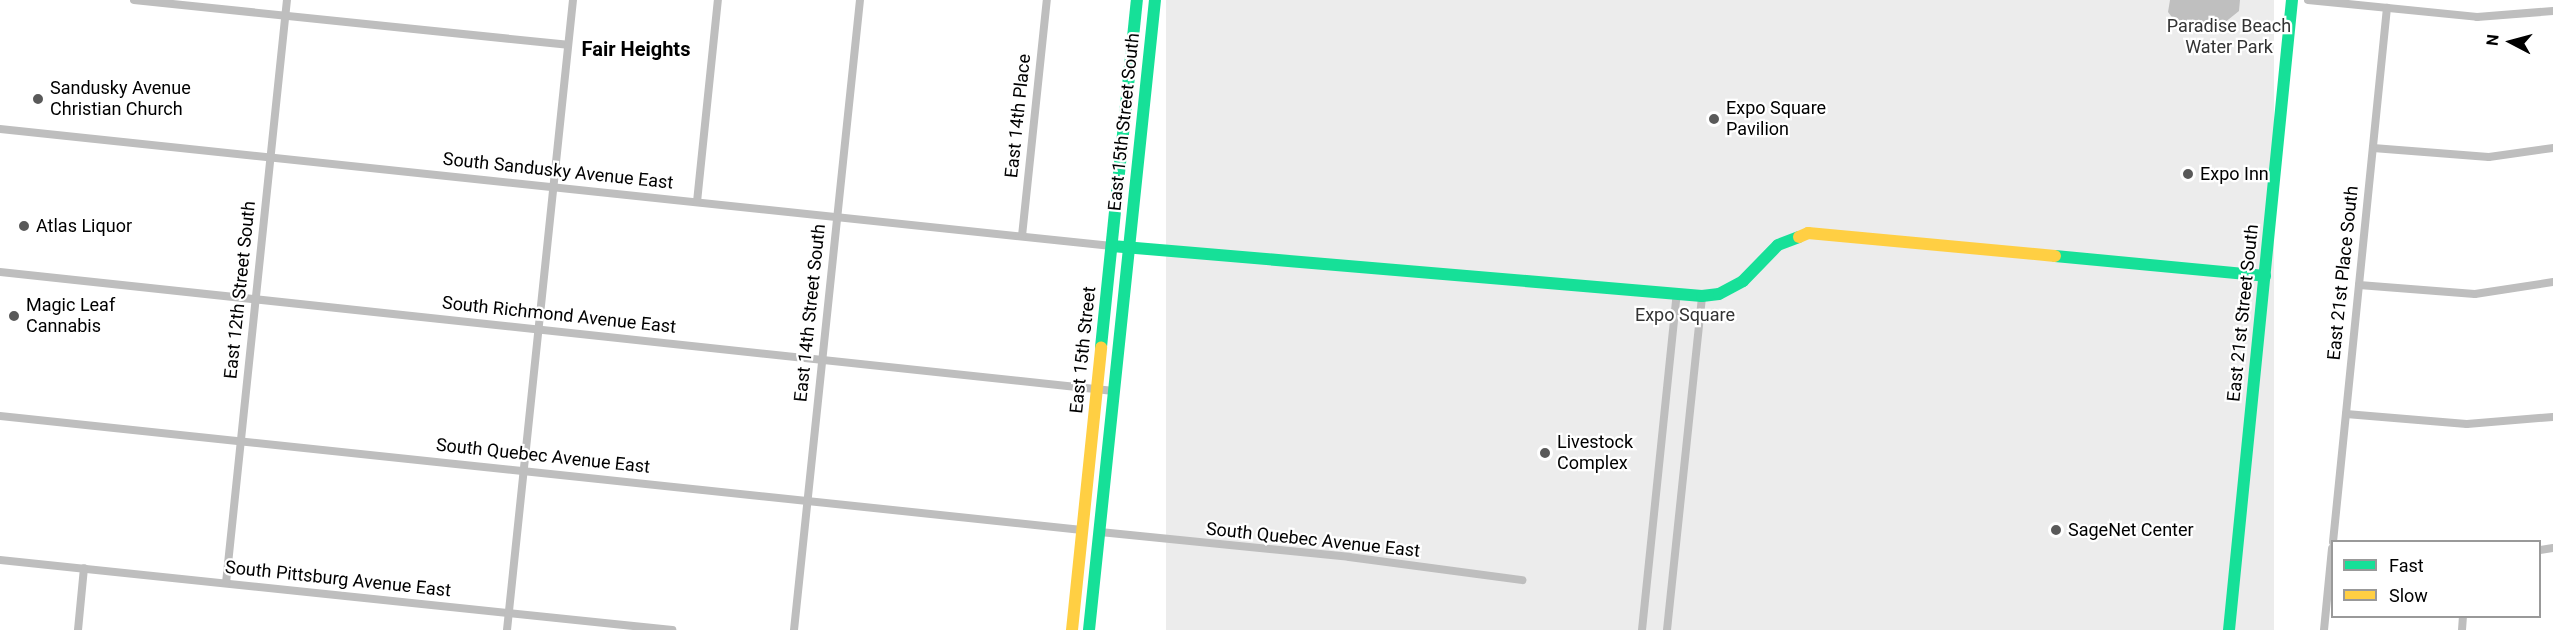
<!DOCTYPE html>
<html>
<head>
<meta charset="utf-8">
<style>
	body { margin:0 }
	#map { position:relative; width:2553px; height:630px; overflow:hidden; background:#fff; font-family:Roboto,sans-serif }
	div>[style] { position:absolute }
	.green>* { inset:0; background:#ececec; transform-origin:0 0 }
	.water>* { inset:0; background:#bfbfbf }
	.street>* { height:8px; margin:-4px; padding:0 4px; transform-origin:4px; border-radius:4px; background:#bebebe }
	.fast>* { height:12px; margin:-6px; padding:0 6px; transform-origin:6px; border-radius:6px; background:#16e098 }
	.slow>* { height:12px; margin:-6px; padding:0 6px; transform-origin:6px; border-radius:6px; background:#ffcf43 }
	.dots>* { width:16px; height:16px; translate:-50% -50%; box-sizing:border-box; border:3px solid #fff; border-radius:50% }
	span { translate:-50% -50%; white-space:nowrap; text-align:center; line-height:1.15; -webkit-text-stroke:4.5px #fff; paint-order:stroke }
	.park-label { font-size:18px; color:#333 }
	.poi-label { font-size:18px; color:#000 }
	.left { translate:0 -50%; text-align:left }
	.street-label { font-size:18px; color:#000 }
	.neighbourhood-label { font-size:20px; color:#000; font-weight:700 }
	.legend { position:absolute; left:2331px; top:540px; width:210px; height:78px; box-sizing:border-box; background:#fff; border:2px solid #999; margin:0; padding:8px 10px; list-style:none; font-size:18px; color:#000 }
	.legend li { display:flex; align-items:center; gap:12px; height:30px }
	.legend b { width:30px; border:2px solid #999 }
	.north { position:absolute; left:2481px; top:12px; width:60px; height:60px; -webkit-text-stroke:4px #fff; paint-order:stroke; rotate:276deg; font-size:16px; font-weight:700; line-height:24px; text-align:center; color:#000 }
	.north::after { content:''; display:block; margin:auto; width:21px; height:27px; background:#000; clip-path:polygon(50% 0,100% 100%,50% 72%,0 100%) }
</style>
</head>
<body>
<div id="map">
	<div class="green">
		<div style="left:1166px;top:0;width:1108px;height:634px"></div>
	</div>
	<div class="water">
		<div style="clip-path:polygon(2170px 0,2240px 0,2239px 11px,2224px 23px,2198px 22px,2193px 25px,2190px 21px,2174px 20px,2168px 12px)"></div>
	</div>
	<div class="street">
		<div style="left:134px;top:0;width:436px;rotate:5.9deg"></div>
		<div style="left:2308px;top:0;width:170px;rotate:5.7deg"></div>
		<div style="left:2477px;top:17px;width:76px;rotate:-4.5deg"></div>
		<div style="left:0;top:129px;width:1118px;rotate:6.01deg"></div>
		<div style="left:2373px;top:148px;width:116px;rotate:4.4deg"></div>
		<div style="left:2489px;top:157px;width:65px;rotate:-8deg"></div>
		<div style="left:697px;top:202px;width:203px;rotate:-84.1deg"></div>
		<div style="left:1022px;top:236px;width:237px;rotate:-84deg"></div>
		<div style="left:0;top:272px;width:1120px;rotate:6.1deg"></div>
		<div style="left:2359px;top:285px;width:116px;rotate:4.4deg"></div>
		<div style="left:2475px;top:294px;width:79px;rotate:-8.7deg"></div>
		<div style="left:2346px;top:414px;width:121px;rotate:4.7deg"></div>
		<div style="left:2467px;top:424px;width:86px;rotate:-4.7deg"></div>
		<div style="left:0;top:416px;width:1088px;rotate:6.01deg"></div>
		<div style="left:1100px;top:532px;width:250px;rotate:5.7deg"></div>
		<div style="left:1349px;top:557px;width:175px;rotate:7.6deg"></div>
		<div style="left:2333px;top:542px;width:537px;rotate:-84.23deg"></div>
		<div style="left:2540px;top:550px;width:13px;rotate:-9deg"></div>
		<div style="left:0;top:560px;width:676px;rotate:5.95deg"></div>
		<div style="left:226px;top:583px;width:586px;rotate:-84.03deg"></div>
		<div style="left:78px;top:630px;width:62px;rotate:-84.5deg"></div>
		<div style="left:507px;top:630px;width:633px;rotate:-84.02deg"></div>
		<div style="left:794px;top:630px;width:633px;rotate:-84.02deg"></div>
		<div style="left:1642px;top:630px;width:338px;rotate:-84.1deg"></div>
		<div style="left:1667px;top:630px;width:336px;rotate:-84deg"></div>
		<div style="left:2324px;top:630px;width:82px;rotate:-84.4deg"></div>
		<div style="left:2462px;top:630px;width:14px;rotate:-86deg"></div>
	</div>
	<div class="fast">
		<div style="left:1112px;top:246px;width:592px;rotate:4.84deg"></div>
		<div style="left:1702px;top:296px;width:17px;rotate:-7deg"></div>
		<div style="left:1719px;top:294px;width:27px;rotate:-28deg"></div>
		<div style="left:1743px;top:281px;width:50px;rotate:-45.8deg"></div>
		<div style="left:1778px;top:245px;width:22px;rotate:-21deg"></div>
		<div style="left:2055px;top:256px;width:211px;rotate:5.4deg"></div>
		<div style="left:1101px;top:347px;width:349px;rotate:-84.1deg"></div>
		<div style="left:1089px;top:630px;width:633px;rotate:-84.02deg"></div>
		<div style="left:2229px;top:630px;width:633px;rotate:-84.29deg"></div>
	</div>
	<div class="slow">
		<div style="left:1799px;top:237px;width:10px;rotate:-24deg"></div>
		<div style="left:1808px;top:233px;width:248px;rotate:5.3deg"></div>
		<div style="left:1072px;top:630px;width:284px;rotate:-84.1deg"></div>
	</div>
	<div class="dots">
		<div style="left:38px;top:99px;background:#595959"></div>
		<div style="left:1714px;top:119px;background:#595959"></div>
		<div style="left:2188px;top:174px;background:#595959"></div>
		<div style="left:24px;top:226px;background:#595959"></div>
		<div style="left:14px;top:316px;background:#595959"></div>
		<div style="left:1545px;top:453px;background:#595959"></div>
		<div style="left:2056px;top:530px;background:#595959"></div>
	</div>
	<div class="park-label">
		<span style="left:2229px;top:37px">Paradise Beach<br>Water Park</span>
		<span style="left:1685px;top:315px">Expo Square</span>
	</div>
	<div class="poi-label">
		<span class="left" style="left:50px;top:99px">Sandusky Avenue<br>Christian Church</span>
		<span class="left" style="left:1726px;top:119px">Expo Square<br>Pavilion</span>
		<span class="left" style="left:2200px;top:174px">Expo Inn</span>
		<span class="left" style="left:36px;top:226px">Atlas Liquor</span>
		<span class="left" style="left:26px;top:316px">Magic Leaf<br>Cannabis</span>
		<span class="left" style="left:1557px;top:453px">Livestock<br>Complex</span>
		<span class="left" style="left:2068px;top:530px">SageNet Center</span>
	</div>
	<div class="street-label">
		<span style="left:1018px;top:116px;rotate:-84deg">East 14th Place</span>
		<span style="left:1124px;top:122px;rotate:-84deg">East 15th Street South</span>
		<span style="left:558px;top:171px;rotate:6deg">South Sandusky Avenue East</span>
		<span style="left:2343px;top:273px;rotate:-84deg">East 21st Place South</span>
		<span style="left:240px;top:290px;rotate:-84deg">East 12th Street South</span>
		<span style="left:810px;top:313px;rotate:-84deg">East 14th Street South</span>
		<span style="left:2243px;top:313px;rotate:-84deg">East 21st Street South</span>
		<span style="left:559px;top:315px;rotate:6deg">South Richmond Avenue East</span>
		<span style="left:1083px;top:350px;rotate:-84deg">East 15th Street</span>
		<span style="left:543px;top:456px;rotate:6deg">South Quebec Avenue East</span>
		<span style="left:1313px;top:540px;rotate:6deg">South Quebec Avenue East</span>
		<span style="left:338px;top:579px;rotate:6deg">South Pittsburg Avenue East</span>
	</div>
	<div class="neighbourhood-label">
		<span style="left:636px;top:49px">Fair Heights</span>
	</div>
	<ul class="legend">
	<li><b style="height:8px;background:#16e098"></b>Fast</li>
	<li><b style="height:8px;background:#ffcf43"></b>Slow</li>
	</ul>
	<div class="north">N</div>
</div>
</body>
</html>
